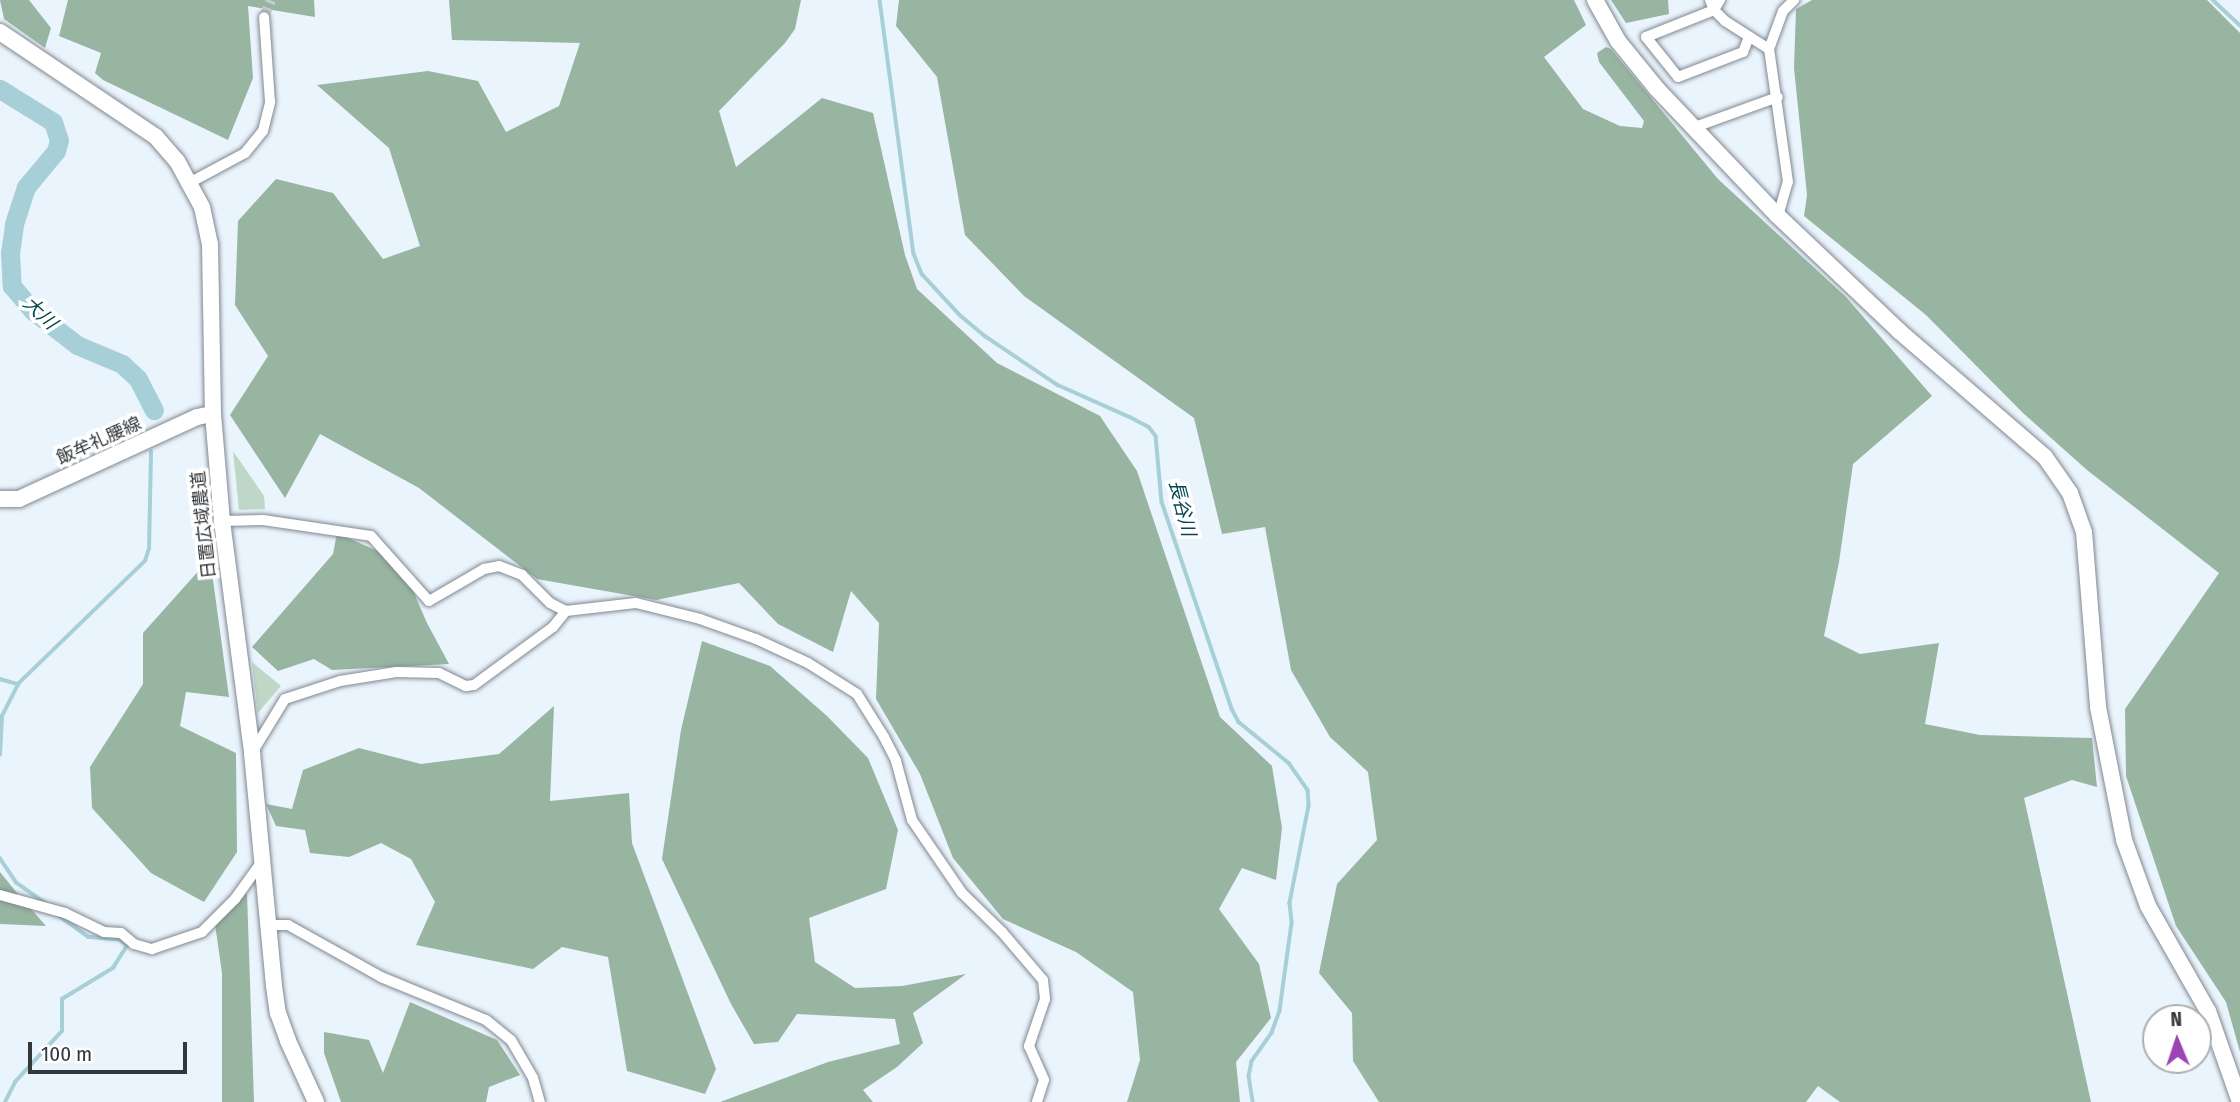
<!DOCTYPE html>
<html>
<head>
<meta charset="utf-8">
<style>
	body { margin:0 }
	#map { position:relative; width:2240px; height:1102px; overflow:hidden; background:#eaf4fd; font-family:"Fira Sans Condensed","Noto Sans JP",sans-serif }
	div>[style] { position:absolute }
	.green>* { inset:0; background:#bfd7c7 }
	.forest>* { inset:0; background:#97b5a1 }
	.stream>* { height:3.5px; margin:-1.75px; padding:0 1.75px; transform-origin:1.75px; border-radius:1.75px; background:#a7cfd7 }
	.river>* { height:19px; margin:-9.5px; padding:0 9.5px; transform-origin:9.5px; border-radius:9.5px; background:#a7cfd7 }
	.street-tunnel>* { height:10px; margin-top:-5px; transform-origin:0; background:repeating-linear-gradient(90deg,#c5ced6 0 10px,transparent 0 15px) }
	.roads { filter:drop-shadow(0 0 2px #808891) drop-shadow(0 0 2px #808891) }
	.street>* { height:10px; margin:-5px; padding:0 5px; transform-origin:5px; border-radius:5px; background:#fff }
	.secondary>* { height:16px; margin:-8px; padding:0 8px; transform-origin:8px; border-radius:8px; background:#fff }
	span { translate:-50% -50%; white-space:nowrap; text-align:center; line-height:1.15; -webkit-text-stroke:7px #fff; paint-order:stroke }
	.street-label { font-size:18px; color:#33373a }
	.water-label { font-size:19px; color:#07454f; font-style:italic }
	.north { position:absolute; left:2142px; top:1004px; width:70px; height:70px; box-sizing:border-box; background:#fff; border:2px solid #adafb0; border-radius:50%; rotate:358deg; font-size:19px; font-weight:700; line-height:28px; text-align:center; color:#33373a }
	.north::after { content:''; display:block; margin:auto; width:24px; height:32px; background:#9a45b3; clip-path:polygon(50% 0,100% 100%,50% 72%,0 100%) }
	.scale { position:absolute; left:28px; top:1042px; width:159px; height:32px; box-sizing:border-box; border:4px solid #33373a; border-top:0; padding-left:9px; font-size:21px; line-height:24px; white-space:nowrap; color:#33373a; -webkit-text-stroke:5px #fff; paint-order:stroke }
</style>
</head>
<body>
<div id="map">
	<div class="green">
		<div style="clip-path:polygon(233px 451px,264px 496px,265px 509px,239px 510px)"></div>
		<div style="clip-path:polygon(252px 662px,281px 686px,258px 713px)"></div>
	</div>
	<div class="forest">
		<div style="clip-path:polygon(0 0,29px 0,51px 28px,45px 48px,4px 19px)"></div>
		<div style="clip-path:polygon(68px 0,314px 0,315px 17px,248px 6px,253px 78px,228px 140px,103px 80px,95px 73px,101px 53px,59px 36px)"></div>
		<div style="clip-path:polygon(449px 0,801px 0,795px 29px,785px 43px,719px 111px,736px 167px,822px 98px,873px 113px,905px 255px,917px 289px,997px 363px,1100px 416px,1137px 471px,1220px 717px,1272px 766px,1282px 828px,1276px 880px,1242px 868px,1219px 909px,1259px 964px,1271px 1018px,1236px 1062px,1240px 1102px,1127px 1102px,1140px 1060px,1133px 992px,1076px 952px,1003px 919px,953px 858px,920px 774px,876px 699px,879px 623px,851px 591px,833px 652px,778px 624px,739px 583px,656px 600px,537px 579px,419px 488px,320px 434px,285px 498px,230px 415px,268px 356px,235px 305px,238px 221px,276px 179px,333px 193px,383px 259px,420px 246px,389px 148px,317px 85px,428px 71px,478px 81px,506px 132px,559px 106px,580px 43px,452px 40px)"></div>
		<div style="clip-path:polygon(899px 0,1574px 0,1586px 25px,1544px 57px,1583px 109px,1620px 126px,1642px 128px,1644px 121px,1599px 62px,1597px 53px,1606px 47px,1611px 49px,1718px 179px,1846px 297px,1932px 396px,1853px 464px,1839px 562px,1824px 636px,1860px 654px,1939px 643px,1925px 724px,1980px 735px,2092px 738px,2097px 787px,2072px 780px,2024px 798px,2091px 1102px,1840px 1102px,1818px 1086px,1806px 1102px,1379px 1102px,1353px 1061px,1352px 1013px,1319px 973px,1337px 884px,1377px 840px,1368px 772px,1330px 737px,1291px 670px,1265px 527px,1222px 534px,1194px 418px,1024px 296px,965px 235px,937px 77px,896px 26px)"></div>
		<div style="clip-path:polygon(1611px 0,1668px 0,1669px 14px,1626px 23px)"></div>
		<div style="clip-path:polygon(1812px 0,2207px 0,2240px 33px,2240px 1052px,2226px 1002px,2176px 926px,2126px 776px,2125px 709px,2219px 573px,2087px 470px,2023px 413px,1926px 315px,1804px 216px,1807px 195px,1794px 68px,1796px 9px)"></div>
		<div style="clip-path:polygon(337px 533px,400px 561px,427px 623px,449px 664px,332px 670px,314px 659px,278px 671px,252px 647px,333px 554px)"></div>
		<div style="clip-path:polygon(210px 558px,229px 697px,186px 692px,180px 726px,236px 753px,237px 852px,204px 902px,151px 873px,92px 808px,90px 767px,143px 684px,143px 633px)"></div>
		<div style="clip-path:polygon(702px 641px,770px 666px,827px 716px,868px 758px,898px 830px,886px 889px,809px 918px,815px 962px,855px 988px,902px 986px,966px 974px,913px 1013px,923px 1043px,897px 1067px,863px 1090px,873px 1102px,720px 1102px,828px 1062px,900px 1044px,895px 1019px,797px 1014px,778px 1042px,754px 1044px,731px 1004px,662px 859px,681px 730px)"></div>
		<div style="clip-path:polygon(554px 706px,550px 801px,629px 793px,632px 843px,716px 1069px,705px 1094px,627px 1071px,608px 957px,562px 947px,533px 969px,416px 945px,435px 902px,411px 859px,381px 843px,349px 857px,310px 853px,305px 830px,276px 826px,266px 804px,292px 809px,303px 770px,359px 748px,421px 764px,499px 754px)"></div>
		<div style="clip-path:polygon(0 872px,17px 893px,46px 926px,0 924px)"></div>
		<div style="clip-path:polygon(247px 893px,254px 1102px,222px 1102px,222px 973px,215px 924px)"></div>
		<div style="clip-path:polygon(410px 1002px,497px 1040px,520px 1075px,489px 1087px,486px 1102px,341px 1102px,324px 1053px,324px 1032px,369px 1040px,383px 1073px)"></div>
	</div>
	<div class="stream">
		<div style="left:880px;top:0;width:256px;rotate:82.4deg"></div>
		<div style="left:914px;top:254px;width:22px;rotate:68deg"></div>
		<div style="left:922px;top:274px;width:56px;rotate:47.2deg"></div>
		<div style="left:960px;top:315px;width:33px;rotate:40deg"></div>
		<div style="left:985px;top:336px;width:88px;rotate:33.9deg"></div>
		<div style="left:1058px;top:385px;width:79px;rotate:24deg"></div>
		<div style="left:1130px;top:417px;width:21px;rotate:28deg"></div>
		<div style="left:1149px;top:427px;width:11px;rotate:52deg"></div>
		<div style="left:1156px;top:436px;width:66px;rotate:84.8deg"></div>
		<div style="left:1162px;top:502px;width:219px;rotate:71.3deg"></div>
		<div style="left:1232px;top:709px;width:15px;rotate:62deg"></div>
		<div style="left:1239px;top:722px;width:65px;rotate:39.4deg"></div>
		<div style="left:1289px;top:763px;width:33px;rotate:55deg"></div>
		<div style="left:1308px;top:790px;width:16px;rotate:86deg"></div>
		<div style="left:1309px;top:806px;width:99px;rotate:101.1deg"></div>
		<div style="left:1290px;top:903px;width:20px;rotate:84deg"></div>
		<div style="left:1292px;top:923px;width:89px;rotate:97.8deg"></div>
		<div style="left:1280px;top:1011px;width:23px;rotate:110deg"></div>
		<div style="left:1272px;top:1033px;width:35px;rotate:125deg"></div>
		<div style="left:1252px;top:1062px;width:14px;rotate:102deg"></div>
		<div style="left:1249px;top:1076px;width:26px;rotate:81deg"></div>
		<div style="left:2213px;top:0;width:37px;rotate:43deg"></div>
		<div style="left:0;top:679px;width:19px;rotate:16deg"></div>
		<div style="left:0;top:755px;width:39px;rotate:-87deg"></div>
		<div style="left:2px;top:716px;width:36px;rotate:-63deg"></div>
		<div style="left:18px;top:684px;width:177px;rotate:-44.1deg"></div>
		<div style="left:145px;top:561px;width:13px;rotate:-72deg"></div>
		<div style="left:149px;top:549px;width:97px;rotate:-88.8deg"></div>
		<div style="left:0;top:858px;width:30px;rotate:56deg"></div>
		<div style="left:17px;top:883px;width:35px;rotate:35deg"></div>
		<div style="left:5px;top:1102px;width:22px;rotate:-63deg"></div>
		<div style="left:15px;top:1082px;width:69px;rotate:-47.3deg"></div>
		<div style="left:62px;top:1031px;width:32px;rotate:-90deg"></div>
		<div style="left:62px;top:999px;width:60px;rotate:-31.3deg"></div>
		<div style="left:113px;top:968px;width:26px;rotate:-58deg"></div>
		<div style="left:127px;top:946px;width:9px;rotate:-139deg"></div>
		<div style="left:120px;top:940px;width:32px;rotate:-175deg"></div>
		<div style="left:88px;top:937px;width:43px;rotate:-144.5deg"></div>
	</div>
	<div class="river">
		<div style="left:0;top:89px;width:62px;rotate:31.9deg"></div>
		<div style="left:53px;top:122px;width:19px;rotate:72deg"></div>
		<div style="left:59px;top:140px;width:11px;rotate:105deg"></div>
		<div style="left:56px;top:151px;width:47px;rotate:129.8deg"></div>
		<div style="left:26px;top:187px;width:40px;rotate:108deg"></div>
		<div style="left:14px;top:225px;width:28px;rotate:98deg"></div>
		<div style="left:10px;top:253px;width:33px;rotate:87deg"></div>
		<div style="left:12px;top:286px;width:31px;rotate:50deg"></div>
		<div style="left:32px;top:310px;width:57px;rotate:37.9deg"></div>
		<div style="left:77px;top:345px;width:49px;rotate:22.9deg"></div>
		<div style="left:122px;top:364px;width:22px;rotate:43deg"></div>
		<div style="left:138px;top:379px;width:35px;rotate:63deg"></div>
	</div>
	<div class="street-tunnel">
		<div style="left:264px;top:17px;width:18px;rotate:-68deg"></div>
	</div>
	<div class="roads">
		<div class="street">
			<div style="left:1710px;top:0;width:11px;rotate:68deg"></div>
			<div style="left:1714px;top:10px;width:73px;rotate:158.3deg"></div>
			<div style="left:1646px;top:37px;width:51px;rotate:51.3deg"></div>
			<div style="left:1678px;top:77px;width:70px;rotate:-21deg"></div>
			<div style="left:1743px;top:52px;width:16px;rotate:-68deg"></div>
			<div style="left:1720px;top:0;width:12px;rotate:121deg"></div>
			<div style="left:1714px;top:10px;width:16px;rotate:45deg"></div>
			<div style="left:1725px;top:21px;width:52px;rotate:32.5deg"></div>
			<div style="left:1695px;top:127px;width:88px;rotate:-19.9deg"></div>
			<div style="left:191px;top:182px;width:61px;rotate:-28.2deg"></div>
			<div style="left:245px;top:153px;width:28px;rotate:-51deg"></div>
			<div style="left:263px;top:131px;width:30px;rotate:-76deg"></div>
			<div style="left:270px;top:102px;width:85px;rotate:-94deg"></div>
			<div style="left:1778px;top:216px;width:35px;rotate:-74deg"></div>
			<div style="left:1788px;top:182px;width:134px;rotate:-98.1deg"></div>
			<div style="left:1769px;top:49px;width:40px;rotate:-69.8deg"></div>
			<div style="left:1783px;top:11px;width:16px;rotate:-45deg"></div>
			<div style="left:222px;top:521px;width:41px;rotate:-1.4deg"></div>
			<div style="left:263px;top:520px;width:109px;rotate:8.4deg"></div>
			<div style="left:371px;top:536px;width:87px;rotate:48.3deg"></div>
			<div style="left:429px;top:601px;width:64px;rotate:-30.2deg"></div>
			<div style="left:484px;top:569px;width:15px;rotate:-11deg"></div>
			<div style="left:499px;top:566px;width:25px;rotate:21deg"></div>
			<div style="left:522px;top:575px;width:40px;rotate:45deg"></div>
			<div style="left:550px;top:603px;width:18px;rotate:27deg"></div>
			<div style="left:252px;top:753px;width:63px;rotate:-58.6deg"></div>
			<div style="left:285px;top:699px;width:58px;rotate:-18.1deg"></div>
			<div style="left:340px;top:681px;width:57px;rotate:-9.1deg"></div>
			<div style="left:396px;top:672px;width:43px;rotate:1.3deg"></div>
			<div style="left:439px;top:673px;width:30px;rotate:26deg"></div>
			<div style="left:466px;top:686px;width:8px;rotate:-7deg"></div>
			<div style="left:474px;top:685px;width:98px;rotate:-36.3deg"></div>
			<div style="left:553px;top:627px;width:21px;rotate:-51deg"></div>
			<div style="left:566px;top:611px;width:70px;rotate:-6.5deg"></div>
			<div style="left:636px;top:603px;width:66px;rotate:14deg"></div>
			<div style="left:700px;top:619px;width:59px;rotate:19.7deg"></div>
			<div style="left:756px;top:639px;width:57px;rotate:24.8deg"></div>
			<div style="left:808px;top:663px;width:58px;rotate:32.3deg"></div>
			<div style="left:857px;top:694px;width:51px;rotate:57.9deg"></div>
			<div style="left:884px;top:737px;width:27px;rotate:63deg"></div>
			<div style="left:896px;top:761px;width:61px;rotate:74.8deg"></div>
			<div style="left:912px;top:820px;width:88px;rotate:55.6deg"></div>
			<div style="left:962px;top:893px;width:56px;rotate:44.3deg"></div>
			<div style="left:1002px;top:932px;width:63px;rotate:49.5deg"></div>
			<div style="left:1043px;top:980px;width:19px;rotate:84deg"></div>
			<div style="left:1045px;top:999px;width:50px;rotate:108.8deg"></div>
			<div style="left:1029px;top:1046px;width:37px;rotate:66deg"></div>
			<div style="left:1044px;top:1080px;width:23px;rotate:108deg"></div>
			<div style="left:0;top:895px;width:67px;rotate:15.5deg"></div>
			<div style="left:65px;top:913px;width:43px;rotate:26deg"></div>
			<div style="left:104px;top:932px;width:17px;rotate:3deg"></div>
			<div style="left:121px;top:933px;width:17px;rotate:40deg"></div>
			<div style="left:134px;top:944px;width:19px;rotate:16deg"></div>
			<div style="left:152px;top:949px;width:53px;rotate:-18.8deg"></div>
			<div style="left:202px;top:932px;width:47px;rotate:-45deg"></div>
			<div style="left:235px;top:899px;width:48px;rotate:-54.3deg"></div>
			<div style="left:269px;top:925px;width:19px"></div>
			<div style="left:288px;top:925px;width:107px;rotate:29.2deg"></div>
			<div style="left:381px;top:977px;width:113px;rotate:22.3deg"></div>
			<div style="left:486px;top:1020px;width:32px;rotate:39deg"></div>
			<div style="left:511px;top:1040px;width:44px;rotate:59.9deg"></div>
			<div style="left:533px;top:1078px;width:25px;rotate:74deg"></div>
		</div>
		<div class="secondary">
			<div style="left:1595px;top:0;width:47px;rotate:60.7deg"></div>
			<div style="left:1618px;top:41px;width:62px;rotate:50.9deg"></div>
			<div style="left:1657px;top:89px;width:175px;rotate:46.4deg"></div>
			<div style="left:1778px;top:216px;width:167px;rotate:43.5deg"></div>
			<div style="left:1899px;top:331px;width:193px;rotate:40.8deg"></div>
			<div style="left:2045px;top:457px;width:44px;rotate:55.2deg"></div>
			<div style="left:2070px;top:493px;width:41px;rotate:70.3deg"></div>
			<div style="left:2084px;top:532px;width:176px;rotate:85.4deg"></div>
			<div style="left:2098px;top:707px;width:136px;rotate:78.9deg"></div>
			<div style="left:2124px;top:840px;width:70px;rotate:70deg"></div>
			<div style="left:2148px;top:906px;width:121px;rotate:60.3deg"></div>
			<div style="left:2208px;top:1011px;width:96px;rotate:70.6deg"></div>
			<div style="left:0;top:32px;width:188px;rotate:33.9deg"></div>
			<div style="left:156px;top:137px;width:32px;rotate:49deg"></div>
			<div style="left:177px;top:161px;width:52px;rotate:61.5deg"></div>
			<div style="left:202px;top:207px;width:38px;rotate:78deg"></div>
			<div style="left:210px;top:244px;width:170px;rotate:89deg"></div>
			<div style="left:213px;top:414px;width:107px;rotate:85.2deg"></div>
			<div style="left:222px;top:521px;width:234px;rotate:82.6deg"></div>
			<div style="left:252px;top:753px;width:234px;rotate:84.6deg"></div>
			<div style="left:274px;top:986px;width:27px;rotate:82deg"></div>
			<div style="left:278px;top:1013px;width:30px;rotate:70deg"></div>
			<div style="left:288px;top:1041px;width:67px;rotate:65.3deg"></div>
			<div style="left:0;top:499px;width:19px"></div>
			<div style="left:19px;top:499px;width:196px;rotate:-24.7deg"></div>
			<div style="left:197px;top:417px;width:16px;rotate:-11deg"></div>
		</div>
	</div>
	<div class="street-label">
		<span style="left:99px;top:441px;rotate:-24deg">飯牟礼腰線</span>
		<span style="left:204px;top:525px;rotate:-96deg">日置広域農道</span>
	</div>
	<div class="water-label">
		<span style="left:40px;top:313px;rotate:43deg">大川</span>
		<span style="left:1182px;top:508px;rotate:76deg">長谷川</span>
	</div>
	<div class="north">N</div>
	<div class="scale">100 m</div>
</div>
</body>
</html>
